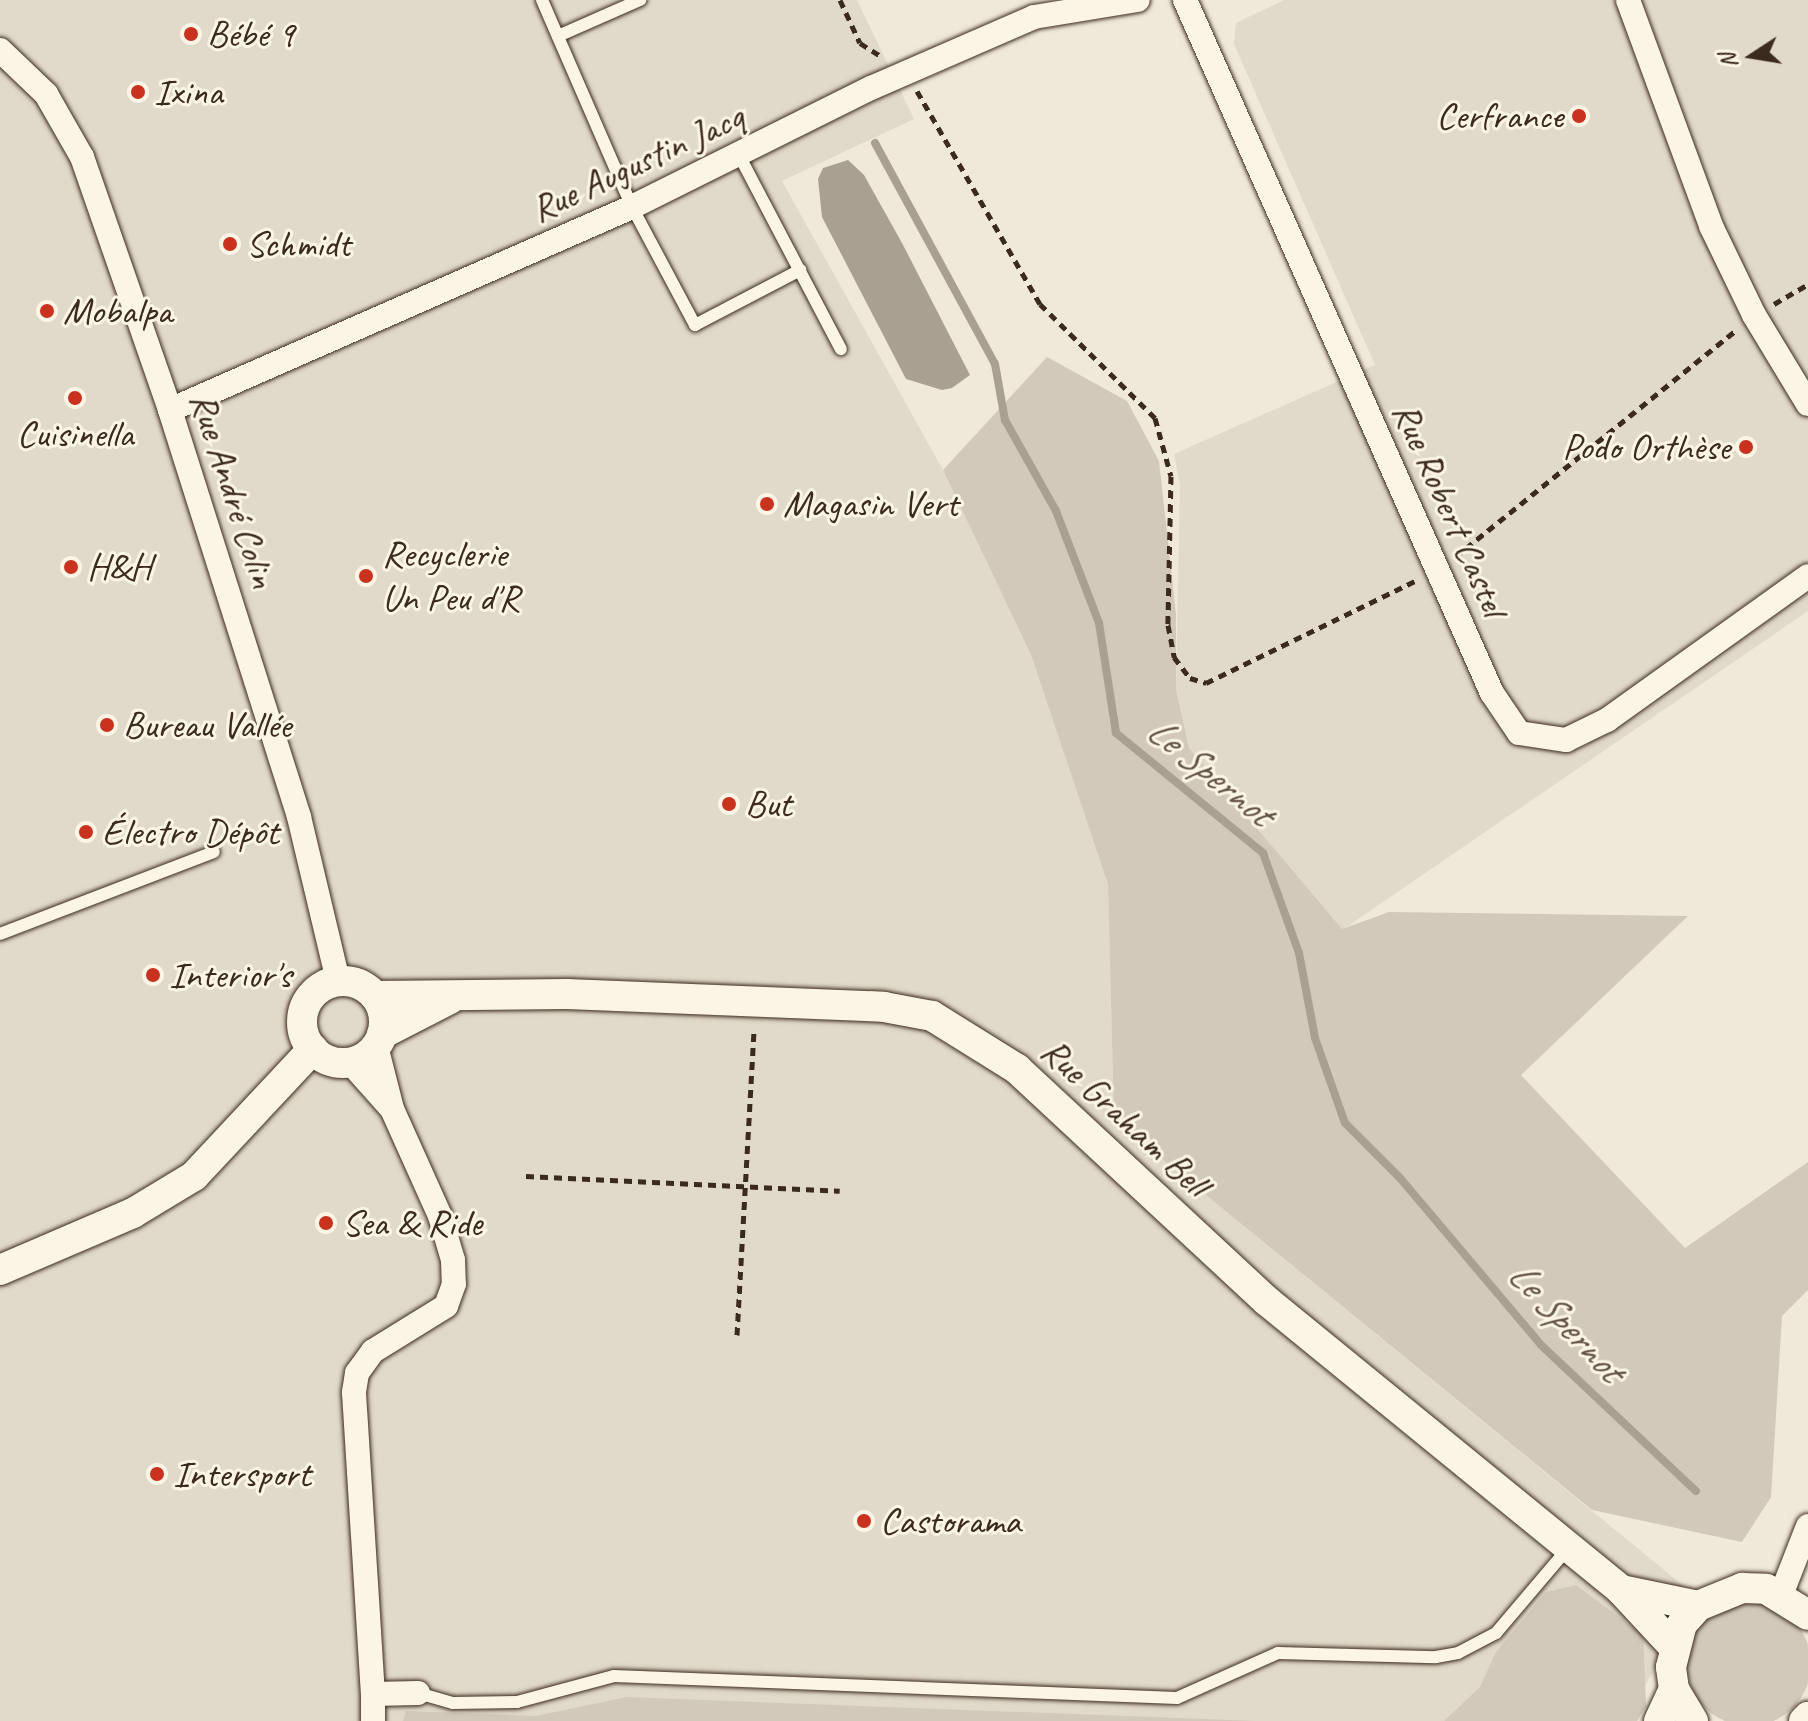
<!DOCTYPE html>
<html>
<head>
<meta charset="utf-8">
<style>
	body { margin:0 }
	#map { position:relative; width:1808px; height:1721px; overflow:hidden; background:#f0e9d9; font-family:Caveat,sans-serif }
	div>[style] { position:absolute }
	.built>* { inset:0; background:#e1d9c9 }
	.green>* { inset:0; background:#d2c9ba }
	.round { border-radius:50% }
	.water>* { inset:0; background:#aaa091 }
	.stream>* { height:8px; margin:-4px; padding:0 4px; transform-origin:4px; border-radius:4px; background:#aaa091 }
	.path>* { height:5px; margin-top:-2.5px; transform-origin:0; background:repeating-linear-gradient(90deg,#3b2a1e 0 8px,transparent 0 14px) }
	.roads { filter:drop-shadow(0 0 2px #3b2a1e) drop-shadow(0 0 2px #3b2a1e) }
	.service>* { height:12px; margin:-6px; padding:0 6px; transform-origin:6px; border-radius:6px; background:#fcf5e5 }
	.minor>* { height:24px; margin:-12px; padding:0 12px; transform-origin:12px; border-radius:12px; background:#fcf5e5 }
	.tertiary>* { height:30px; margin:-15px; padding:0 15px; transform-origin:15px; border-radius:15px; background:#fcf5e5 }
	.tertiary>.ring { margin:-15px; padding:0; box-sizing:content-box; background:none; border:30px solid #fcf5e5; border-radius:50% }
	.dots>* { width:22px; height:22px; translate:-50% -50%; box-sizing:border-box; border:4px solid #fcf5e5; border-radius:50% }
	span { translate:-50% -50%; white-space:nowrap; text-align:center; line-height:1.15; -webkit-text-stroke:6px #fcf5e5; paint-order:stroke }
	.poi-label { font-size:38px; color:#3b2a1e }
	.left { translate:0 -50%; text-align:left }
	.right { translate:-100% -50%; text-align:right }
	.street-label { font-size:38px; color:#3b2a1e }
	.water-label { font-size:40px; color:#625346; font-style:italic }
	.north { position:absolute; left:1712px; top:16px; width:80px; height:80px; -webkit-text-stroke:6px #fcf5e5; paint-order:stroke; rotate:258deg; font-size:22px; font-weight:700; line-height:32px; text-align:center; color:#3b2a1e }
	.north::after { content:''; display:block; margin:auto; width:28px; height:36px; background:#3b2a1e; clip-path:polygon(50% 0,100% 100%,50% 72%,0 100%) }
</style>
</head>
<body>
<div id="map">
	<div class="built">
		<div style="clip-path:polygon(0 0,857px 0,914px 119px,782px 181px,943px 470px,1031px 655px,1108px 886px,1114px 1120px,1696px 1596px,1625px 1721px,0 1721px)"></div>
		<div style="clip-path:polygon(1284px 0,1808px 0,1808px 611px,1342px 930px,1189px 748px,1176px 689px,1180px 484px,1174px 454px,1375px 365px,1234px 44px,1236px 23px)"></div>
	</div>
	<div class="green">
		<div style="clip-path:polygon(1047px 357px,1127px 401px,1159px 461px,1176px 614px,1176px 689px,1189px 748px,1342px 929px,1389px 912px,1688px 916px,1521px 1075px,1685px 1248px,1808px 1162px,1808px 1290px,1782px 1316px,1771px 1497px,1742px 1542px,1592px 1510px,1114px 1120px,1108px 885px,1031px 655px,943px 470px)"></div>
		<div style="clip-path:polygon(1576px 1585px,1643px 1635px,1646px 1706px,1637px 1721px,1444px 1721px,1480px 1687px,1496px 1652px,1546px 1592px)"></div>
		<div class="round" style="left:1687px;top:1602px;width:124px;height:124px"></div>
		<div style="clip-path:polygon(627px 1697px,1256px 1721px,403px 1721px,406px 1711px,536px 1716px)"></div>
	</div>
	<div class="water">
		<div style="clip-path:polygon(848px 160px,864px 175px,902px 243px,970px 375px,952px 388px,942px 390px,906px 379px,822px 217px,818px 179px,823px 168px)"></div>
	</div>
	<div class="stream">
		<div style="left:875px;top:143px;width:251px;rotate:61.5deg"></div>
		<div style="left:995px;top:364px;width:57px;rotate:79.9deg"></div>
		<div style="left:1005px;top:420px;width:104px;rotate:60.7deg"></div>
		<div style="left:1056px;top:511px;width:120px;rotate:69deg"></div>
		<div style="left:1099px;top:623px;width:111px;rotate:81.2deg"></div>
		<div style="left:1116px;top:733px;width:190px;rotate:39.2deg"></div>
		<div style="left:1263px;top:853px;width:106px;rotate:70.2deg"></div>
		<div style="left:1299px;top:953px;width:86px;rotate:79.3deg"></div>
		<div style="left:1315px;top:1038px;width:90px;rotate:70.6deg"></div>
		<div style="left:1345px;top:1123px;width:78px;rotate:45deg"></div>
		<div style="left:1400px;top:1178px;width:219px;rotate:49.8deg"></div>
		<div style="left:1541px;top:1345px;width:213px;rotate:43.3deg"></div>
	</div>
	<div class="path">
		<div style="left:840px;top:0;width:47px;rotate:65.1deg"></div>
		<div style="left:860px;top:43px;width:26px;rotate:32deg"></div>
		<div style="left:917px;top:91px;width:246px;rotate:60deg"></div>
		<div style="left:1040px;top:304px;width:162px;rotate:44.7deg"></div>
		<div style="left:1155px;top:418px;width:60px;rotate:74.6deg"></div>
		<div style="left:1171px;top:476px;width:149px;rotate:91.2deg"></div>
		<div style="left:1168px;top:625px;width:33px;rotate:79deg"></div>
		<div style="left:1174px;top:657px;width:26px;rotate:53deg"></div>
		<div style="left:1190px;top:678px;width:17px;rotate:17deg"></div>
		<div style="left:1206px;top:683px;width:237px;rotate:-26deg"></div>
		<div style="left:1774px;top:304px;width:39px;rotate:-30deg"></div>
		<div style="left:1455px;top:557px;width:361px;rotate:-38.9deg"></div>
		<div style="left:526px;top:1176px;width:314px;rotate:2.7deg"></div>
		<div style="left:737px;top:1335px;width:306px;rotate:-86.8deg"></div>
	</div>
	<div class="roads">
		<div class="service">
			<div style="left:542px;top:0;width:226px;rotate:66.5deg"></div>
			<div style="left:632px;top:207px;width:134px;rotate:61.9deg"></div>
			<div style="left:695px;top:325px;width:119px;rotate:-27.6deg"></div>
			<div style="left:558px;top:36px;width:90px;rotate:-23.7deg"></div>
			<div style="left:740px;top:157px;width:217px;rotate:62.3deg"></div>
			<div style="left:0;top:934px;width:229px;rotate:-21deg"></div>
			<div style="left:418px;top:1693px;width:36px;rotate:16deg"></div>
			<div style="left:453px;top:1703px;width:64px;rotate:-0.9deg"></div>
			<div style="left:517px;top:1702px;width:100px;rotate:-15deg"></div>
			<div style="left:614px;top:1676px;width:563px;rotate:2.24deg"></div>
			<div style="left:1177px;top:1698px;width:111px;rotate:-24deg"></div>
			<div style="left:1278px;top:1653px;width:158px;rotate:1.5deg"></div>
			<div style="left:1436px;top:1657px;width:22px;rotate:-10deg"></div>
			<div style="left:1458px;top:1653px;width:43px;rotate:-27.8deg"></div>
			<div style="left:1496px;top:1633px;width:111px;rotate:-49.7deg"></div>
		</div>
		<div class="minor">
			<div style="left:1185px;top:0;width:758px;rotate:66.11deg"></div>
			<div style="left:1492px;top:693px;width:48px;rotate:56deg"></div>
			<div style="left:1519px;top:733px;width:48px;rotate:8.5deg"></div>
			<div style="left:1566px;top:740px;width:46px;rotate:-26deg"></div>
			<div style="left:1607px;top:720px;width:247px;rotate:-35.6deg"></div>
			<div style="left:1628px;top:0;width:241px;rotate:69.8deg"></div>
			<div style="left:1711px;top:226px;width:99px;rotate:64.2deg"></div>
			<div style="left:1754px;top:315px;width:104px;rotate:58.8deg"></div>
			<div style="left:0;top:50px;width:64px;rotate:43.7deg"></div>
			<div style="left:46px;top:94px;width:73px;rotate:60.3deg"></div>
			<div style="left:82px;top:157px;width:268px;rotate:70.8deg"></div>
			<div style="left:170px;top:410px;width:427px;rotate:72.4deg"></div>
			<div style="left:299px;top:817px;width:169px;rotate:76.6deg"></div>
			<div style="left:170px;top:410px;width:505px;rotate:-23.72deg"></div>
			<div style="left:632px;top:207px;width:267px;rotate:-26.5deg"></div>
			<div style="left:871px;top:88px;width:178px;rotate:-23.5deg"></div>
			<div style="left:1034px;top:17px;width:105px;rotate:-9.3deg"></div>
			<div style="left:376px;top:1046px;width:65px;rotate:75.7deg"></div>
			<div style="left:392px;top:1109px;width:117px;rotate:65.8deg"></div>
			<div style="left:440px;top:1216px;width:46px;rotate:73.5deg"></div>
			<div style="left:453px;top:1260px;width:24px;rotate:88deg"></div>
			<div style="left:454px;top:1284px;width:23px;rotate:110deg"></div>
			<div style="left:446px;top:1306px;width:86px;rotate:148.3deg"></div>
			<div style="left:373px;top:1351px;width:27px;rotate:126deg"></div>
			<div style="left:357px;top:1373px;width:20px;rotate:99deg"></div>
			<div style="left:354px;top:1393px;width:302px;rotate:86.4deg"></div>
			<div style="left:373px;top:1694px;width:45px;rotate:-1.3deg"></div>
			<div style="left:350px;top:1062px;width:60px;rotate:48.4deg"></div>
			<div style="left:1781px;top:1595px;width:74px;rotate:-68.6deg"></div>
			<div style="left:373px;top:1694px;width:27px;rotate:90deg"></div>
		</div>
		<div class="tertiary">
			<div class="ring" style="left:302px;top:981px;width:52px;height:52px"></div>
			<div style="left:375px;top:996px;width:192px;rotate:-0.6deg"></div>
			<div style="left:567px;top:994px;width:317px;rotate:2.3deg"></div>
			<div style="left:884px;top:1007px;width:49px;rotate:10.6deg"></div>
			<div style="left:932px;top:1016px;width:100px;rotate:31.9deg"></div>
			<div style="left:1017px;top:1069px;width:341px;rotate:42.9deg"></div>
			<div style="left:1267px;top:1301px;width:457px;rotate:39.2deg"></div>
			<div style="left:1621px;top:1590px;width:76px;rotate:47.1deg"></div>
			<div style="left:382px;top:1034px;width:76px;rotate:-27.2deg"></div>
			<div style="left:0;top:1270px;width:145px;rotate:-23.2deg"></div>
			<div style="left:133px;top:1213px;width:71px;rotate:-31.2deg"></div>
			<div style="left:194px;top:1176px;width:174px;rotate:-46.9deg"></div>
			<div style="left:1621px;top:1590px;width:79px;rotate:11.7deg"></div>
			<div style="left:1659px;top:1721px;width:35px;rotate:-65deg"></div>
			<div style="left:1693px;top:1721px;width:37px;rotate:-121deg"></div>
			<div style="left:1674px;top:1689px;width:22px;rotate:-98deg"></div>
			<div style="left:1671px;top:1667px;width:44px;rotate:-75.7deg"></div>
			<div style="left:1682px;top:1624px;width:24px;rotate:-48deg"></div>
			<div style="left:1698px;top:1606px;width:48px;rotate:-22.2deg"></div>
			<div style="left:1742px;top:1588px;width:24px;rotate:2deg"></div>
			<div style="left:1766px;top:1589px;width:49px;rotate:31.8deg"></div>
			<div style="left:1804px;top:1721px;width:6px;rotate:-45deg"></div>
		</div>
	</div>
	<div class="dots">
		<div style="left:191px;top:34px;background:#c8321e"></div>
		<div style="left:138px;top:92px;background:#c8321e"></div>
		<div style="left:1579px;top:116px;background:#c8321e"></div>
		<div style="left:230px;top:244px;background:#c8321e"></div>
		<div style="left:47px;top:311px;background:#c8321e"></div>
		<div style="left:75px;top:398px;background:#c8321e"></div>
		<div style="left:1746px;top:447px;background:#c8321e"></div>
		<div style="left:767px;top:504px;background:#c8321e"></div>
		<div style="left:71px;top:567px;background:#c8321e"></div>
		<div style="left:366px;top:576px;background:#c8321e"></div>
		<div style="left:107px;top:725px;background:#c8321e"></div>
		<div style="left:729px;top:804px;background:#c8321e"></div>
		<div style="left:86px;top:832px;background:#c8321e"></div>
		<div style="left:153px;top:975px;background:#c8321e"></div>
		<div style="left:326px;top:1223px;background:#c8321e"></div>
		<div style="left:157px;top:1474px;background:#c8321e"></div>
		<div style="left:864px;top:1521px;background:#c8321e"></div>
	</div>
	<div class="poi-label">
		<span class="left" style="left:207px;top:34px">Bébé 9</span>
		<span class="left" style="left:154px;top:92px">Ixina</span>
		<span class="right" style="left:1563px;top:116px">Cerfrance</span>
		<span class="left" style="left:246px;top:244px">Schmidt</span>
		<span class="left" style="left:63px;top:311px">Mobalpa</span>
		<span style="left:75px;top:434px">Cuisinella</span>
		<span class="right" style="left:1730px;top:447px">Podo Orthèse</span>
		<span class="left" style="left:783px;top:504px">Magasin Vert</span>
		<span class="left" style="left:382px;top:576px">Recyclerie<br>Un Peu d'R</span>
		<span class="left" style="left:87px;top:567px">H&amp;H</span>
		<span class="left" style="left:123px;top:725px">Bureau Vallée</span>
		<span class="left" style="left:745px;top:804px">But</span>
		<span class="left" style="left:102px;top:832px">Électro Dépôt</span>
		<span class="left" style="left:169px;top:975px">Interior's</span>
		<span class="left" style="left:342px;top:1223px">Sea &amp; Ride</span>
		<span class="left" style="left:173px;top:1474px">Intersport</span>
		<span class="left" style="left:880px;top:1521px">Castorama</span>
	</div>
	<div class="street-label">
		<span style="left:637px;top:163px;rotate:-25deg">Rue Augustin Jacq</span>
		<span style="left:233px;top:490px;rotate:72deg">Rue André Colin</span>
		<span style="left:1450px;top:509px;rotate:66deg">Rue Robert Castel</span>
		<span style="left:1125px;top:1117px;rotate:43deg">Rue Graham Bell</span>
	</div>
	<div class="water-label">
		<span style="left:1210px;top:771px;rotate:39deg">Le Spernot</span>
		<span style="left:1566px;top:1321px;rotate:47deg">Le Spernot</span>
	</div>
	<div class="north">N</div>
</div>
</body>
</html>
